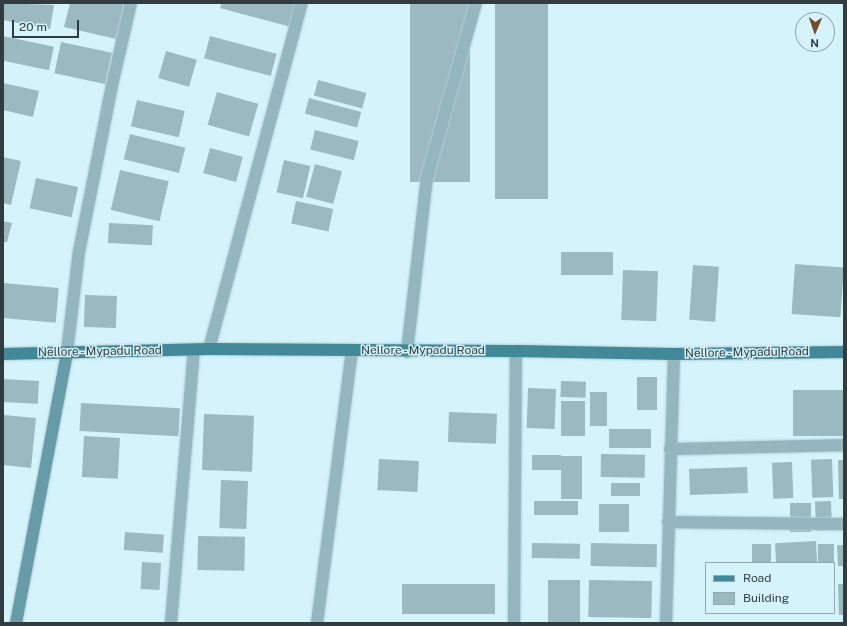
<!DOCTYPE html>
<html>
<head>
<meta charset="utf-8">
<style>
	body { margin:0 }
	#map { position:relative; width:847px; height:626px; overflow:hidden; background:#d4f3fa; font-family:"Public Sans",sans-serif }
	div>[style] { position:absolute }
	.building>* { inset:0; background:#9bb9c0; transform-origin:0 0 }
	.roads { filter:drop-shadow(0 0 1px #b3ced5) drop-shadow(0 0 1px #b3ced5) }
	.street>* { height:12px; margin:-6px; padding:0 6px; transform-origin:6px; border-radius:6px; background:#94b6bf }
	.secondary>* { height:12px; margin:-6px; padding:0 6px; transform-origin:6px; border-radius:6px; background:#669ba8 }
	.primary>* { height:12px; margin:-6px; padding:0 6px; transform-origin:6px; border-radius:6px; background:#418898 }
	span { translate:-50% -50%; white-space:nowrap; text-align:center; line-height:1.15; -webkit-text-stroke:3px #d4f3fa; paint-order:stroke }
	.street-label { font-size:12px; color:#303c3f }
	.frame { position:absolute; inset:0; border:4px solid #303c3f; pointer-events:none }
	.legend { position:absolute; left:705px; top:562px; width:130px; height:52px; box-sizing:border-box; background:#d4f3fa; border:1px solid #92aaaf; margin:0; padding:5px 7px; list-style:none; font-size:12px; color:#303c3f }
	.legend li { display:flex; align-items:center; gap:8px; height:20px }
	.legend b { width:20px; border:1px solid #92aaaf }
	.north { position:absolute; left:795px; top:12px; width:40px; height:40px; box-sizing:border-box; background:#d4f3fa; border:1px solid #92aaaf; border-radius:50%; rotate:182deg; font-size:11px; font-weight:700; line-height:16px; text-align:center; color:#303c3f }
	.north::after { content:''; display:block; margin:auto; width:14px; height:18px; background:#724e29; clip-path:polygon(50% 0,100% 100%,50% 72%,0 100%) }
	.scale { position:absolute; left:12px; top:20px; width:67px; height:18px; box-sizing:border-box; border:2px solid #303c3f; border-top:0; padding-left:5px; font-size:12px; line-height:14px; white-space:nowrap; color:#303c3f; -webkit-text-stroke:3px #d4f3fa; paint-order:stroke }
</style>
</head>
<body>
<div id="map">
	<div class="building">
		<div style="clip-path:polygon(3px 3px,54px 5px,50px 29px,3px 20px)"></div>
		<div style="clip-path:polygon(70px 3px,124px 4px,116px 39px,64px 27px)"></div>
		<div style="clip-path:polygon(222px 3px,297px 3px,291px 27px,220px 8px)"></div>
		<div style="left:410px;top:3px;width:60px;height:179px"></div>
		<div style="left:495px;top:3px;width:53px;height:196px"></div>
		<div style="left:3px;top:36px;width:52px;height:24px;rotate:12deg"></div>
		<div style="left:210px;top:36px;width:69px;height:23px;rotate:15deg"></div>
		<div style="left:61px;top:42px;width:52px;height:32px;rotate:12deg"></div>
		<div style="left:166px;top:51px;width:32px;height:28px;rotate:16deg"></div>
		<div style="left:318px;top:80px;width:50px;height:16px;rotate:15deg"></div>
		<div style="clip-path:polygon(3px 83px,39px 91px,33px 117px,3px 110px)"></div>
		<div style="left:217px;top:92px;width:43px;height:34px;rotate:16deg"></div>
		<div style="left:309px;top:98px;width:54px;height:16px;rotate:15deg"></div>
		<div style="left:137px;top:100px;width:49px;height:27px;rotate:13deg"></div>
		<div style="left:315px;top:130px;width:45px;height:20px;rotate:14deg"></div>
		<div style="left:130px;top:134px;width:57px;height:26px;rotate:14deg"></div>
		<div style="left:210px;top:148px;width:34px;height:26px;rotate:15deg"></div>
		<div style="clip-path:polygon(3px 157px,21px 161px,11px 205px,3px 203px)"></div>
		<div style="left:284px;top:160px;width:27px;height:33px;rotate:13deg"></div>
		<div style="left:315px;top:164px;width:28px;height:34px;rotate:15deg"></div>
		<div style="left:120px;top:170px;width:50px;height:41px;rotate:13deg"></div>
		<div style="left:36px;top:178px;width:43px;height:31px;rotate:12deg"></div>
		<div style="left:296px;top:201px;width:38px;height:23px;rotate:12deg"></div>
		<div style="clip-path:polygon(3px 221px,12px 223px,7px 242px,3px 242px)"></div>
		<div style="left:109px;top:223px;width:44px;height:20px;rotate:3deg"></div>
		<div style="left:561px;top:252px;width:52px;height:23px"></div>
		<div style="left:795px;top:264px;width:49px;height:50px;rotate:4deg"></div>
		<div style="left:693px;top:265px;width:26px;height:55px;rotate:4deg"></div>
		<div style="left:623px;top:270px;width:35px;height:50px;rotate:2deg"></div>
		<div style="left:3px;top:283px;width:56px;height:35px;rotate:5deg"></div>
		<div style="left:85px;top:295px;width:32px;height:32px;rotate:2deg"></div>
		<div style="left:637px;top:377px;width:20px;height:33px"></div>
		<div style="left:3px;top:379px;width:36px;height:23px;rotate:3deg"></div>
		<div style="left:561px;top:381px;width:25px;height:16px;rotate:2deg"></div>
		<div style="left:528px;top:388px;width:28px;height:40px;rotate:2deg"></div>
		<div style="left:844px;top:390px;width:46px;height:51px;rotate:90deg"></div>
		<div style="left:590px;top:392px;width:17px;height:34px"></div>
		<div style="left:561px;top:401px;width:24px;height:35px"></div>
		<div style="left:81px;top:403px;width:99px;height:28px;rotate:3deg"></div>
		<div style="left:449px;top:412px;width:48px;height:30px;rotate:2deg"></div>
		<div style="left:204px;top:414px;width:50px;height:56px;rotate:2deg"></div>
		<div style="clip-path:polygon(3px 415px,36px 418px,31px 468px,3px 465px)"></div>
		<div style="left:609px;top:429px;width:42px;height:19px"></div>
		<div style="left:84px;top:436px;width:36px;height:41px;rotate:3deg"></div>
		<div style="left:601px;top:454px;width:44px;height:23px;rotate:1deg"></div>
		<div style="left:532px;top:455px;width:29px;height:15px"></div>
		<div style="left:561px;top:456px;width:21px;height:43px"></div>
		<div style="left:379px;top:459px;width:40px;height:31px;rotate:3deg"></div>
		<div style="left:832px;top:459px;width:38px;height:21px;rotate:88deg"></div>
		<div style="clip-path:polygon(838px 460px,844px 460px,844px 499px,839px 499px)"></div>
		<div style="left:792px;top:462px;width:36px;height:20px;rotate:88deg"></div>
		<div style="left:747px;top:467px;width:26px;height:58px;rotate:88deg"></div>
		<div style="left:221px;top:480px;width:27px;height:48px;rotate:2deg"></div>
		<div style="left:611px;top:483px;width:29px;height:13px"></div>
		<div style="left:534px;top:501px;width:44px;height:14px"></div>
		<div style="left:831px;top:501px;width:29px;height:16px;rotate:88deg"></div>
		<div style="left:811px;top:503px;width:29px;height:21px;rotate:90deg"></div>
		<div style="left:599px;top:504px;width:30px;height:28px"></div>
		<div style="left:125px;top:532px;width:39px;height:18px;rotate:4deg"></div>
		<div style="left:198px;top:536px;width:47px;height:34px;rotate:1deg"></div>
		<div style="left:816px;top:541px;width:22px;height:41px;rotate:87deg"></div>
		<div style="left:532px;top:543px;width:48px;height:15px;rotate:1deg"></div>
		<div style="left:591px;top:543px;width:66px;height:23px;rotate:1deg"></div>
		<div style="left:752px;top:544px;width:19px;height:19px"></div>
		<div style="left:818px;top:544px;width:16px;height:19px"></div>
		<div style="clip-path:polygon(837px 545px,844px 545px,844px 566px,838px 566px)"></div>
		<div style="left:142px;top:562px;width:19px;height:27px;rotate:3deg"></div>
		<div style="left:548px;top:580px;width:32px;height:43px"></div>
		<div style="left:589px;top:580px;width:63px;height:37px;rotate:1deg"></div>
		<div style="left:402px;top:584px;width:93px;height:30px"></div>
		<div style="clip-path:polygon(838px 584px,844px 584px,844px 615px,839px 615px)"></div>
	</div>
	<div class="roads">
		<div class="street">
			<div style="left:209px;top:349px;width:358px;rotate:-75deg"></div>
			<div style="left:67px;top:352px;width:101px;rotate:-83.2deg"></div>
			<div style="left:79px;top:252px;width:170px;rotate:-78.8deg"></div>
			<div style="left:112px;top:85px;width:84px;rotate:-77deg"></div>
			<div style="left:407px;top:352px;width:176px;rotate:-83.5deg"></div>
			<div style="left:427px;top:177px;width:181px;rotate:-74.3deg"></div>
			<div style="left:670px;top:449px;width:174px;rotate:-1.3deg"></div>
			<div style="left:668px;top:522px;width:176px;rotate:0.7deg"></div>
			<div style="left:171px;top:623px;width:274px;rotate:-85.2deg"></div>
			<div style="left:317px;top:623px;width:274px;rotate:-82.7deg"></div>
			<div style="left:514px;top:623px;width:272px;rotate:-89.6deg"></div>
			<div style="left:666px;top:623px;width:269px;rotate:-88.3deg"></div>
		</div>
		<div class="secondary">
			<div style="left:16px;top:623px;width:276px;rotate:-79.3deg"></div>
		</div>
		<div class="primary">
			<div style="left:3px;top:354px;width:206px;rotate:-1.4deg"></div>
			<div style="left:209px;top:349px;width:307px;rotate:0.4deg"></div>
			<div style="left:516px;top:351px;width:158px;rotate:1.1deg"></div>
			<div style="left:674px;top:354px;width:170px;rotate:-0.7deg"></div>
		</div>
	</div>
	<div class="street-label">
		<span style="left:423px;top:351px">Nellore - Mypadu Road</span>
		<span style="left:100px;top:352px;rotate:-1deg">Nellore - Mypadu Road</span>
		<span style="left:747px;top:353px;rotate:-1deg">Nellore - Mypadu Road</span>
	</div>
	<div class="frame"></div>
	<ul class="legend">
	<li><b style="height:5px;background:#418898"></b>Road</li>
	<li><b style="height:11px;background:#9bb9c0"></b>Building</li>
	</ul>
	<div class="north">N</div>
	<div class="scale">20 m</div>
</div>
</body>
</html>
